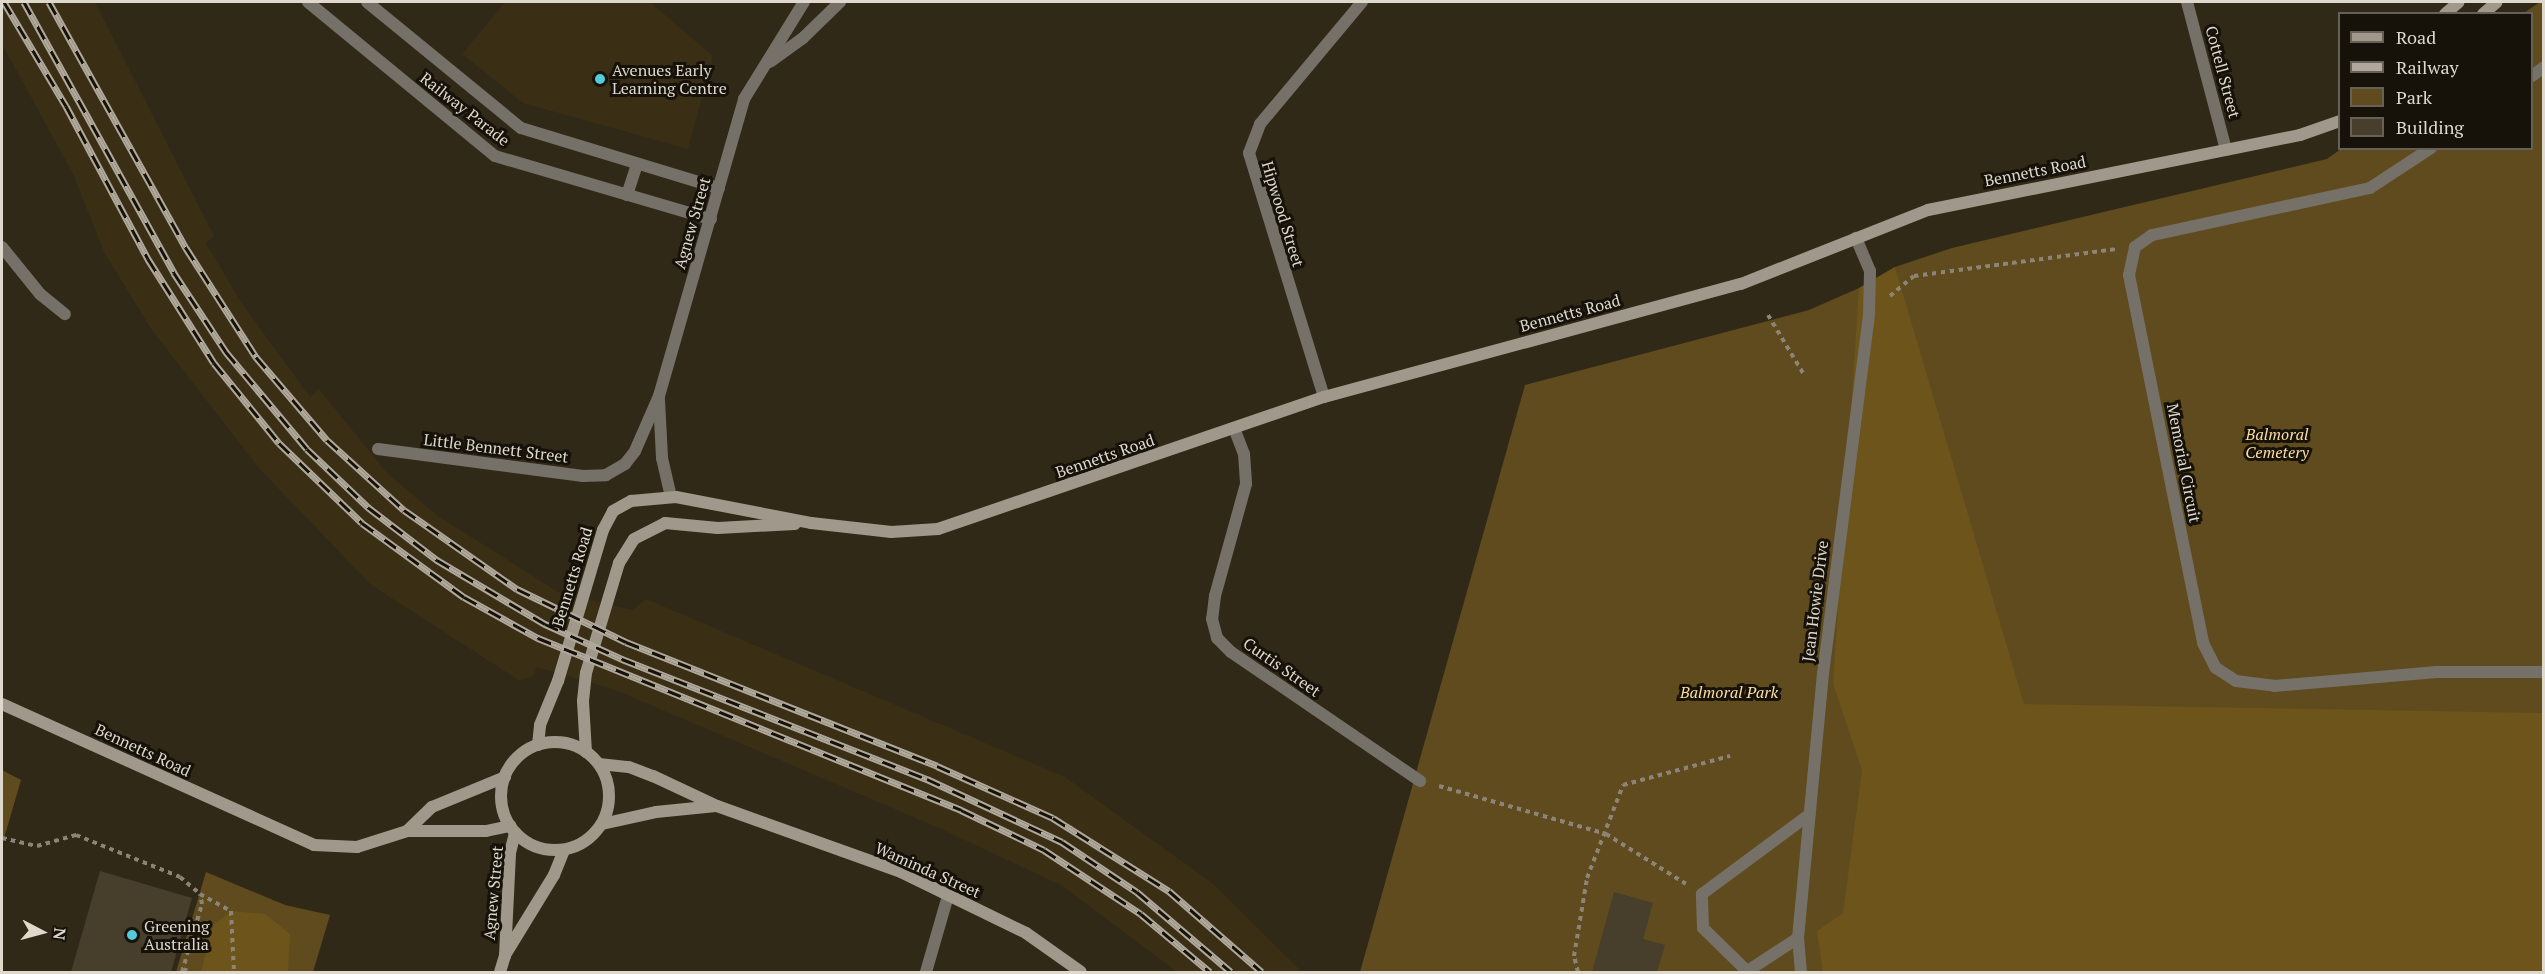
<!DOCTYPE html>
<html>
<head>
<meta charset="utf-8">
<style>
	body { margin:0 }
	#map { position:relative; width:2545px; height:974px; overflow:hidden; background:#312917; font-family:"PT Serif",serif }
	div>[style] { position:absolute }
	.built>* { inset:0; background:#3a2e15 }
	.green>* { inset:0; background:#5f4b1d }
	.forest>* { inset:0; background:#6c541a }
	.building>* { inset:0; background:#473e2b }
	.path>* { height:4px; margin-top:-2px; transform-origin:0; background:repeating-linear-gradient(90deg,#8c8577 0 4.5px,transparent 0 9px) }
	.service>* { height:12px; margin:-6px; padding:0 6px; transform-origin:6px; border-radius:6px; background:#757168 }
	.minor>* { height:12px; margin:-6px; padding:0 6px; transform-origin:6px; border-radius:6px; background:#757168 }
	.secondary>* { height:12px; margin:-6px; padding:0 6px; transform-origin:6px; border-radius:6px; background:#a0998b }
	.secondary>.ring { margin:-6px; padding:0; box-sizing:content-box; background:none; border:12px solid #a0998b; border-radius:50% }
	.rail>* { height:7px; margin-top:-3.5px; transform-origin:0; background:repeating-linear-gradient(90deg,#16120a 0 14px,#afa89b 0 28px); box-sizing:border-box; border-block:2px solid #afa89b }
	.dots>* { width:16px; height:16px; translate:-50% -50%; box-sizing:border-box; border:3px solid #16120a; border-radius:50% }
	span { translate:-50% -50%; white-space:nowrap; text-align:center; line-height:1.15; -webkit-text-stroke:6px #16120a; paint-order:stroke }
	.poi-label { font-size:16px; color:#ded8cd }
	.left { translate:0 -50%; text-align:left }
	.street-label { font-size:16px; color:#ded8cd }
	.park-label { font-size:16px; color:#fdde9e; font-style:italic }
	.frame { position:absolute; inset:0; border:3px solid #ded8cd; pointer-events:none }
	.legend { position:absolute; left:2338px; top:12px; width:195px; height:138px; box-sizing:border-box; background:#16120a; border:2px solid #666158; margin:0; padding:8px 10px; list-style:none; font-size:18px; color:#ded8cd }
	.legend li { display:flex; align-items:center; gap:12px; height:30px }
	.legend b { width:30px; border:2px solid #666158 }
	.north { position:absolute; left:12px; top:902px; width:60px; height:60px; -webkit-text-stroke:4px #16120a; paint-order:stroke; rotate:96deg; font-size:16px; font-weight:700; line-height:24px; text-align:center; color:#ded8cd }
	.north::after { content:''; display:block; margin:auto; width:21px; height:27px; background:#ded8cd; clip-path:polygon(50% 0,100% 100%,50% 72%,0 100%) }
</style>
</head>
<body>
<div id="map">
	<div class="built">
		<div style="clip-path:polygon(2px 2px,95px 2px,214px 236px,206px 243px,241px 302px,310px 397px,319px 389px,387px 473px,438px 516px,558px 592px,633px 610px,646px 599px,1065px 777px,1212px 883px,1302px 972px,1177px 972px,1061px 885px,937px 827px,613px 689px,537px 667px,533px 676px,520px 681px,370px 584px,259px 468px,152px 330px,105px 254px,73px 174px,2px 44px)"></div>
		<div style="clip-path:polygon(505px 2px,650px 2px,713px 56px,688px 149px,523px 103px,462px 54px)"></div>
	</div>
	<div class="green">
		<div style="clip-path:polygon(2540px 2px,2543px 2px,2543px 972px,1360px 972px,1525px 385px,1809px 310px,1859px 288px,1895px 267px,1952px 248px,2327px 159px,2341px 149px,2532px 148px,2532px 14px,2524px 13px)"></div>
		<div style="clip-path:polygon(2px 770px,21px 780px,2px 845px)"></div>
		<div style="clip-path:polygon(206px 872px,285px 905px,330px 915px,313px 972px,176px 972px)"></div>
	</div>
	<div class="forest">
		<div style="clip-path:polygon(1895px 267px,2024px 704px,2543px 713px,2543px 972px,1823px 972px,1817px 931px,1843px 913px,1862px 770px,1833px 683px,1859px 288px)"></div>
		<div style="clip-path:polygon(231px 911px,265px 914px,290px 934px,288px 972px,201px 972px,213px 925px)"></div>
	</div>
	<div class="building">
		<div style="clip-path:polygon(100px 871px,192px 898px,171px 972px,71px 972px)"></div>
		<div style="clip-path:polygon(1614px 892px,1653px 903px,1643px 939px,1665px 945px,1657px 972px,1592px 972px)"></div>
	</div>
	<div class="path">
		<div style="left:1890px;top:296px;width:31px;rotate:-40deg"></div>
		<div style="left:1914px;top:276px;width:205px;rotate:-7.6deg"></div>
		<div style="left:1768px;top:315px;width:68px;rotate:58.9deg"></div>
		<div style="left:1439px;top:786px;width:174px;rotate:16deg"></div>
		<div style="left:1606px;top:834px;width:94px;rotate:32deg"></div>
		<div style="left:2px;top:838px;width:36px;rotate:13deg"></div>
		<div style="left:37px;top:846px;width:41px;rotate:-15.8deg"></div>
		<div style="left:76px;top:835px;width:112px;rotate:22deg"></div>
		<div style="left:180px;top:877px;width:26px;rotate:40deg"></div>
		<div style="left:200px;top:894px;width:35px;rotate:29deg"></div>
		<div style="left:231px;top:911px;width:61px;rotate:87.2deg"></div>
		<div style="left:183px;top:969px;width:9px;rotate:21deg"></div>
		<div style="left:182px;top:972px;width:71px;rotate:-73.6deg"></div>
		<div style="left:202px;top:904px;width:10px;rotate:-101deg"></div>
		<div style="left:1578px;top:972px;width:16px;rotate:-104deg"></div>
		<div style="left:1574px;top:956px;width:79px;rotate:-80.5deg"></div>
		<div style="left:1587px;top:878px;width:100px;rotate:-68.8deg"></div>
		<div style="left:1623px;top:785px;width:111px;rotate:-15.2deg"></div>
	</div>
	<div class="service">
		<div style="left:1746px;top:972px;width:62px;rotate:-33.2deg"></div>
		<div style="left:1748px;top:972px;width:63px;rotate:-135.6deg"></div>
		<div style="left:1703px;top:928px;width:34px;rotate:-92deg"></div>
		<div style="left:1702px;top:894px;width:134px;rotate:-36.5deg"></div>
	</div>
	<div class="minor">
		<div style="left:308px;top:2px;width:242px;rotate:39.5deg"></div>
		<div style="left:495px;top:156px;width:225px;rotate:16.3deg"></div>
		<div style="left:367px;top:2px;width:199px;rotate:39.3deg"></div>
		<div style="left:521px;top:128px;width:207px;rotate:16.9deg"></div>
		<div style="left:2187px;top:2px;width:153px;rotate:75.2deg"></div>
		<div style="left:770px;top:62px;width:41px;rotate:-36deg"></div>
		<div style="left:803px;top:38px;width:52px;rotate:-44.2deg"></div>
		<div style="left:2532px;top:76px;width:15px;rotate:-37deg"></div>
		<div style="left:2431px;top:148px;width:73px;rotate:146.7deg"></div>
		<div style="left:2370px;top:188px;width:223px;rotate:167.8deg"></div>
		<div style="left:2152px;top:235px;width:21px;rotate:145deg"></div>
		<div style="left:2135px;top:247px;width:29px;rotate:102deg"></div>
		<div style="left:2129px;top:275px;width:375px;rotate:78.6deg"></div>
		<div style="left:2203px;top:643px;width:28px;rotate:63deg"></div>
		<div style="left:2216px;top:668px;width:24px;rotate:33deg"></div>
		<div style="left:2236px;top:681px;width:38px;rotate:7deg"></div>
		<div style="left:2274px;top:686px;width:163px;rotate:-4.9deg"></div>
		<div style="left:2436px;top:672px;width:108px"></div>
		<div style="left:627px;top:195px;width:33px;rotate:-72deg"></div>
		<div style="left:2px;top:247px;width:60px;rotate:51deg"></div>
		<div style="left:40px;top:294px;width:32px;rotate:39deg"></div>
		<div style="left:1324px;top:397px;width:255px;rotate:-107.1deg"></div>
		<div style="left:1249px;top:153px;width:31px;rotate:-69deg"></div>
		<div style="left:1260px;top:124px;width:159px;rotate:-50.1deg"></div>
		<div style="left:659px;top:400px;width:58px;rotate:87deg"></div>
		<div style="left:662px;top:458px;width:40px;rotate:77deg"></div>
		<div style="left:1234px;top:428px;width:28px;rotate:69deg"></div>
		<div style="left:1244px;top:454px;width:30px;rotate:86deg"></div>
		<div style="left:1246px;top:484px;width:116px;rotate:105.5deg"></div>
		<div style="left:1215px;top:596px;width:23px;rotate:97deg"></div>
		<div style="left:1212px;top:619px;width:20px;rotate:75deg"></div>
		<div style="left:1217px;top:638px;width:20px;rotate:45deg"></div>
		<div style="left:1231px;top:652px;width:229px;rotate:34.3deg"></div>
		<div style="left:378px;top:449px;width:207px;rotate:7.5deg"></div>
		<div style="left:583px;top:476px;width:23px;rotate:-2deg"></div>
		<div style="left:606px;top:475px;width:22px;rotate:-30deg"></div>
		<div style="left:625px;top:464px;width:16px;rotate:-52deg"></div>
		<div style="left:635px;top:451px;width:60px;rotate:-66.4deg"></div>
		<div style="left:659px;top:396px;width:309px;rotate:-74deg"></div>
		<div style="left:744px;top:99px;width:114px;rotate:-58.3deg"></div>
		<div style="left:926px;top:972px;width:79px;rotate:-73.9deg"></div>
		<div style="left:1801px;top:972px;width:34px;rotate:-95deg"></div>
		<div style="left:1798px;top:938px;width:265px;rotate:-84.6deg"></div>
		<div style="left:1823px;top:674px;width:364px;rotate:-82.7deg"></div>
		<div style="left:1869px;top:313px;width:42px;rotate:-88.6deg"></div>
		<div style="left:1870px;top:271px;width:36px;rotate:-113deg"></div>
	</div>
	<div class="secondary">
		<div style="left:2445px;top:14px;width:18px;rotate:-41deg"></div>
		<div style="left:2483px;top:14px;width:18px;rotate:-41deg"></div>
		<div style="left:2px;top:704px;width:342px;rotate:24.3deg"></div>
		<div style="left:314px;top:845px;width:43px;rotate:2.7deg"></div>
		<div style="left:357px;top:847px;width:52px;rotate:-17.7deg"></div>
		<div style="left:407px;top:831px;width:79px"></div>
		<div style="left:486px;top:831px;width:25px;rotate:-12deg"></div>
		<div class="ring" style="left:501px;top:742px;width:96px;height:96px"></div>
		<div style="left:538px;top:745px;width:20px;rotate:-84deg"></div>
		<div style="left:540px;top:725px;width:48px;rotate:-67.8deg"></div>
		<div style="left:558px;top:681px;width:158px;rotate:-73.4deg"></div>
		<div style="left:603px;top:530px;width:21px;rotate:-62deg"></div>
		<div style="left:613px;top:511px;width:21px;rotate:-29deg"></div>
		<div style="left:631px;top:501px;width:45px;rotate:-5.1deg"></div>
		<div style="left:676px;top:497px;width:137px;rotate:10.9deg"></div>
		<div style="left:811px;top:523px;width:81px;rotate:6.4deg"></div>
		<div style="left:891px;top:532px;width:47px;rotate:-3.7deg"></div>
		<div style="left:938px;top:529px;width:408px;rotate:-18.9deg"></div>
		<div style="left:1324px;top:397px;width:432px;rotate:-15.2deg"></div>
		<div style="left:1741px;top:284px;width:201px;rotate:-21.6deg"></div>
		<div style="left:1928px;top:210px;width:379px;rotate:-11.4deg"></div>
		<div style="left:2300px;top:135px;width:42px;rotate:-19.3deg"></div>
		<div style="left:586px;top:752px;width:51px;rotate:-93.4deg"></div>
		<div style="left:583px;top:701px;width:28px;rotate:-84deg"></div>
		<div style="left:586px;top:673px;width:115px;rotate:-73.3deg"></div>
		<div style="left:619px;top:563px;width:28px;rotate:-58deg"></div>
		<div style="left:634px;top:539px;width:35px;rotate:-27deg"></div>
		<div style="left:665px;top:523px;width:53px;rotate:5.4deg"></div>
		<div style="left:718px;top:528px;width:77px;rotate:-3deg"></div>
		<div style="left:599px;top:764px;width:30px;rotate:6deg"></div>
		<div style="left:629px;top:767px;width:26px;rotate:21deg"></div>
		<div style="left:653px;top:776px;width:71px;rotate:25.1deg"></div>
		<div style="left:717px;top:806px;width:195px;rotate:19.7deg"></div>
		<div style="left:901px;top:872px;width:139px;rotate:26deg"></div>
		<div style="left:1026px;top:933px;width:67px;rotate:35.3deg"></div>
		<div style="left:602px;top:824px;width:55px;rotate:-12.5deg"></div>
		<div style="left:656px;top:812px;width:60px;rotate:-5.7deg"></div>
		<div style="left:407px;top:831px;width:35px;rotate:-44deg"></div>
		<div style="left:432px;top:807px;width:79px;rotate:-22.3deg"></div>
		<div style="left:505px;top:955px;width:94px;rotate:-58.5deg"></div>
		<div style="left:554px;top:875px;width:27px;rotate:-68deg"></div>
		<div style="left:500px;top:972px;width:17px;rotate:-73deg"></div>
		<div style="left:505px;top:956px;width:103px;rotate:-87.2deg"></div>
		<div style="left:510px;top:853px;width:21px;rotate:-76deg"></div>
	</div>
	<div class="rail">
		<div style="left:4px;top:2px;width:121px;rotate:59.2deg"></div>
		<div style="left:66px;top:106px;width:174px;rotate:61.8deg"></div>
		<div style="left:148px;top:259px;width:123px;rotate:57.6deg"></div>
		<div style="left:214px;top:363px;width:103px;rotate:50.9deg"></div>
		<div style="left:279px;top:443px;width:115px;rotate:43.9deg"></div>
		<div style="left:362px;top:523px;width:126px;rotate:36deg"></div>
		<div style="left:464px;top:597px;width:85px;rotate:29deg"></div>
		<div style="left:538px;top:638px;width:457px;rotate:22.1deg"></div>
		<div style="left:961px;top:810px;width:92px;rotate:25.7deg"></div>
		<div style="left:1044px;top:850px;width:116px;rotate:33.4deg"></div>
		<div style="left:1141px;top:914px;width:90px;rotate:40deg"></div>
		<div style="left:24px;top:2px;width:310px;rotate:61deg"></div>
		<div style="left:174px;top:273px;width:95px;rotate:56.6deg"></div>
		<div style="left:226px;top:352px;width:126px;rotate:50.1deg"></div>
		<div style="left:307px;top:449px;width:86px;rotate:43.6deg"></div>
		<div style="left:369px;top:508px;width:86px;rotate:37.4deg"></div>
		<div style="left:437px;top:560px;width:126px;rotate:30.7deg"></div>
		<div style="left:545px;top:624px;width:85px;rotate:24.4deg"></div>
		<div style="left:622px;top:659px;width:328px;rotate:21.5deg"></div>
		<div style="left:927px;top:779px;width:149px;rotate:25deg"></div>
		<div style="left:1062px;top:842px;width:90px;rotate:33.7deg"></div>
		<div style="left:1137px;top:892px;width:123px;rotate:40.4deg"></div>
		<div style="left:49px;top:2px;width:282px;rotate:60.9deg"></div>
		<div style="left:186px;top:248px;width:130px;rotate:57.3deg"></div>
		<div style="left:256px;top:357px;width:109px;rotate:49.5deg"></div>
		<div style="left:327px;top:440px;width:104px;rotate:42.3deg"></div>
		<div style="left:404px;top:510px;width:138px;rotate:35deg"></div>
		<div style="left:517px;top:589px;width:121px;rotate:25.9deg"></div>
		<div style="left:626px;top:642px;width:335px;rotate:21.7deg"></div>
		<div style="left:937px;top:766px;width:127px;rotate:24.1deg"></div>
		<div style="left:1053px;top:818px;width:137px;rotate:32.2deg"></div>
		<div style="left:1169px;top:891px;width:123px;rotate:41.1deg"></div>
	</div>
	<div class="dots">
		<div style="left:600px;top:79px;background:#53cbdb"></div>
		<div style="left:132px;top:935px;background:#53cbdb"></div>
	</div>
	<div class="poi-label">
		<span class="left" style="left:612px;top:79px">Avenues Early<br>Learning Centre</span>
		<span class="left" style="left:144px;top:935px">Greening<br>Australia</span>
	</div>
	<div class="street-label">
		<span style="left:2223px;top:72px;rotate:75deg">Cottell Street</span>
		<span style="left:465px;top:109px;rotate:38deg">Railway Parade</span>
		<span style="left:2035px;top:171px;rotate:-11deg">Bennetts Road</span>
		<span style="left:1283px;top:214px;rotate:73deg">Hipwood Street</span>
		<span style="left:692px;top:223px;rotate:-74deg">Agnew Street</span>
		<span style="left:1570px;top:313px;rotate:-15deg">Bennetts Road</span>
		<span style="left:496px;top:448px;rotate:7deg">Little Bennett Street</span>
		<span style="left:1105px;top:456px;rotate:-19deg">Bennetts Road</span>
		<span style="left:2184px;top:463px;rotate:79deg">Memorial Circuit</span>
		<span style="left:572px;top:577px;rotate:-73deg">Bennetts Road</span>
		<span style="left:1815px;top:601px;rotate:-83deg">Jean Howie Drive</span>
		<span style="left:1282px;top:667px;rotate:35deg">Curtis Street</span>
		<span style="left:143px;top:750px;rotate:25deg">Bennetts Road</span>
		<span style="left:928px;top:870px;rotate:24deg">Waminda Street</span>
		<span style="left:493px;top:893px;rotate:-85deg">Agnew Street</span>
	</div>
	<div class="park-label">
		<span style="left:2277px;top:443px">Balmoral<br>Cemetery</span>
		<span style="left:1729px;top:692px">Balmoral Park</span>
	</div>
	<div class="frame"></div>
	<ul class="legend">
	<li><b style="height:8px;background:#a0998b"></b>Road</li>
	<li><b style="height:8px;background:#afa89b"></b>Railway</li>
	<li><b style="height:16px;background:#5f4b1d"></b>Park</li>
	<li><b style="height:16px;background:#473e2b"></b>Building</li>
	</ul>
	<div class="north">N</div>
</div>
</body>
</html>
